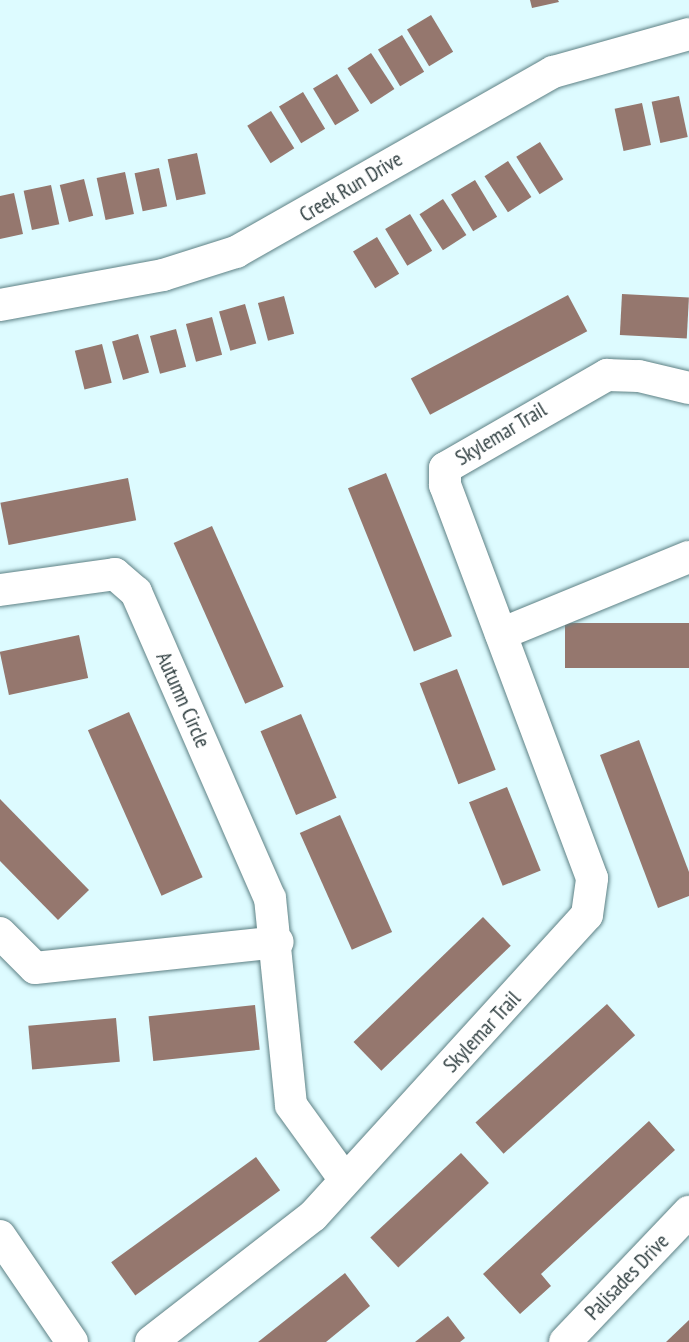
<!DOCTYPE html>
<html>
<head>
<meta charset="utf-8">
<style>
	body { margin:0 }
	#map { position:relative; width:689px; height:1342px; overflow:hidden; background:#ddfbff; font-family:"PT Sans Narrow",sans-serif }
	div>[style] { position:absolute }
	.building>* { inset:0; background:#95776e; transform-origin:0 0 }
	.roads { filter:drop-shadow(0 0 2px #5e8185) drop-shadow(0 0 2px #5e8185) }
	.minor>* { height:32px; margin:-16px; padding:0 16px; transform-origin:16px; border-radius:16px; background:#fff }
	span { translate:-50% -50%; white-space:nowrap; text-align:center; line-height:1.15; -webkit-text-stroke:6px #fff; paint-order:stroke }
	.street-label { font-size:21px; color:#2e3d3f }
</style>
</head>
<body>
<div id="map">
	<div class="building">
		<div style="clip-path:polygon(530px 0,558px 0,559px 2px,532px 8px)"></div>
		<div style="left:431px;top:15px;width:43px;height:28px;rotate:59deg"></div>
		<div style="left:402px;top:35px;width:43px;height:28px;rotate:59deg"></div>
		<div style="left:371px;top:53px;width:43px;height:28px;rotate:57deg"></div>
		<div style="left:337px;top:74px;width:43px;height:28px;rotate:59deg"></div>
		<div style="left:303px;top:92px;width:43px;height:28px;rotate:59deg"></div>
		<div style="left:679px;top:96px;width:42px;height:28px;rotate:78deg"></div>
		<div style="left:642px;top:103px;width:43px;height:28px;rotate:78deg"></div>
		<div style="left:271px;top:111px;width:44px;height:28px;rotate:58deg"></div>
		<div style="left:540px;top:142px;width:44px;height:28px;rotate:58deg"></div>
		<div style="left:197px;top:153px;width:42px;height:30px;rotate:78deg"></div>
		<div style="left:508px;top:161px;width:43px;height:28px;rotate:57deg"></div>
		<div style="left:159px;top:168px;width:39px;height:25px;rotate:78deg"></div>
		<div style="left:125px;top:172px;width:43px;height:29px;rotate:78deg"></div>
		<div style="left:84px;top:179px;width:38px;height:25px;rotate:76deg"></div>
		<div style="left:475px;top:180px;width:43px;height:28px;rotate:59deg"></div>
		<div style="left:51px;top:185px;width:40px;height:28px;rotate:78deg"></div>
		<div style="clip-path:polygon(14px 193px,23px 234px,0 239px,0 196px)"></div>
		<div style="left:443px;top:199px;width:43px;height:28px;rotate:57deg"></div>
		<div style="left:410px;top:214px;width:43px;height:29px;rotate:59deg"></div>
		<div style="left:377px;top:237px;width:43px;height:28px;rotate:59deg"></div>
		<div style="left:622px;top:294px;width:67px;height:41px;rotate:3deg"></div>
		<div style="left:568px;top:295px;width:41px;height:178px;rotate:62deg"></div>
		<div style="left:284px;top:296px;width:39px;height:27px;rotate:75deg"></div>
		<div style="left:245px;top:304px;width:41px;height:27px;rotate:74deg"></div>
		<div style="left:212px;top:317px;width:39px;height:27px;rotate:75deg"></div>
		<div style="left:176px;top:329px;width:39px;height:27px;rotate:75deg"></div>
		<div style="left:138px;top:334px;width:40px;height:27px;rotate:74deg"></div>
		<div style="left:102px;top:344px;width:40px;height:28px;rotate:76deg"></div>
		<div style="left:386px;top:473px;width:176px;height:41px;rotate:68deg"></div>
		<div style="left:128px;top:478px;width:43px;height:130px;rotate:79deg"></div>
		<div style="left:212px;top:526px;width:176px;height:42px;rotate:66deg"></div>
		<div style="left:689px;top:623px;width:45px;height:124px;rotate:90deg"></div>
		<div style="left:79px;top:635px;width:44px;height:81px;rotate:78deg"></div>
		<div style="left:457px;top:669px;width:108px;height:40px;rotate:69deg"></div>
		<div style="left:129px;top:712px;width:181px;height:45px;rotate:66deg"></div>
		<div style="left:301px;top:714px;width:91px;height:44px;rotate:67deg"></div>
		<div style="clip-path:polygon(639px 740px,689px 872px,689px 896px,658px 908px,600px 755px)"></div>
		<div style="left:507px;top:787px;width:90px;height:41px;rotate:68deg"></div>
		<div style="clip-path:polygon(0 799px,89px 890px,58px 920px,0 861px)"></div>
		<div style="left:340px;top:815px;width:128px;height:44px;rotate:66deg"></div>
		<div style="left:483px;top:917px;width:40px;height:180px;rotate:46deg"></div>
		<div style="left:607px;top:1004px;width:42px;height:177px;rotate:48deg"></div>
		<div style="left:255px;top:1005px;width:45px;height:107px;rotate:84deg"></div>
		<div style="left:116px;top:1018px;width:44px;height:88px;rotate:85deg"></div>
		<div style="clip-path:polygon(649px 1121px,675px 1150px,541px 1274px,551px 1286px,520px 1314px,483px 1274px)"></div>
		<div style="left:461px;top:1153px;width:41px;height:124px;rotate:47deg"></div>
		<div style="left:256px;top:1157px;width:41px;height:179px;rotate:54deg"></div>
		<div style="clip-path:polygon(345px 1273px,370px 1306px,326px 1342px,258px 1342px)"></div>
		<div style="clip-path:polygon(448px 1316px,465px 1338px,460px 1342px,415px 1342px)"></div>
		<div style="clip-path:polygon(689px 1320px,689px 1342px,666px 1342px)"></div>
	</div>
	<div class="roads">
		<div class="minor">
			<div style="left:0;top:305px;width:166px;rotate:-10.4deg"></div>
			<div style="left:163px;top:275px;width:77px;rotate:-17.5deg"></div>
			<div style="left:236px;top:252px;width:365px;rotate:-29.6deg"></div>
			<div style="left:553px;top:72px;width:141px;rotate:-15.6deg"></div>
			<div style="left:0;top:590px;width:116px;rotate:-7.9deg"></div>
			<div style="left:115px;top:574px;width:28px;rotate:41deg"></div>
			<div style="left:136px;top:592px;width:334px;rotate:66.4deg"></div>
			<div style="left:270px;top:898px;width:208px;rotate:84.2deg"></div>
			<div style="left:291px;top:1105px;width:92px;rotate:54.2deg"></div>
			<div style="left:501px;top:634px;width:203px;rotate:-22.3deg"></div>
			<div style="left:0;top:933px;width:49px;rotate:45deg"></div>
			<div style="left:35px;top:968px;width:244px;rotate:-6.1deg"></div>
			<div style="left:0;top:1236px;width:128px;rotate:55.8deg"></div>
			<div style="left:151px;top:1342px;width:205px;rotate:-37.9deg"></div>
			<div style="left:313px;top:1216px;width:407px;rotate:-47.7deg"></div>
			<div style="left:587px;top:915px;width:37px;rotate:-82deg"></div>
			<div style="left:592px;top:878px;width:420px;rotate:-110.5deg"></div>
			<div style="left:445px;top:485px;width:17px;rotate:-90deg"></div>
			<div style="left:445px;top:468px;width:187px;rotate:-29.9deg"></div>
			<div style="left:607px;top:375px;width:32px;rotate:2deg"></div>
			<div style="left:639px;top:376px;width:51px;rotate:13.5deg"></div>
			<div style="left:565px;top:1342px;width:180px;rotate:-46.4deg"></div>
		</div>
	</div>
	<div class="street-label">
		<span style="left:351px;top:187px;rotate:-31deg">Creek Run Drive</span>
		<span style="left:501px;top:434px;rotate:-31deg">Skylemar Trail</span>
		<span style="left:183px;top:700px;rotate:66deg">Autumn Circle</span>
		<span style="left:482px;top:1032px;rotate:-47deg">Skylemar Trail</span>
		<span style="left:627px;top:1277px;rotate:-46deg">Palisades Drive</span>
	</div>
</div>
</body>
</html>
